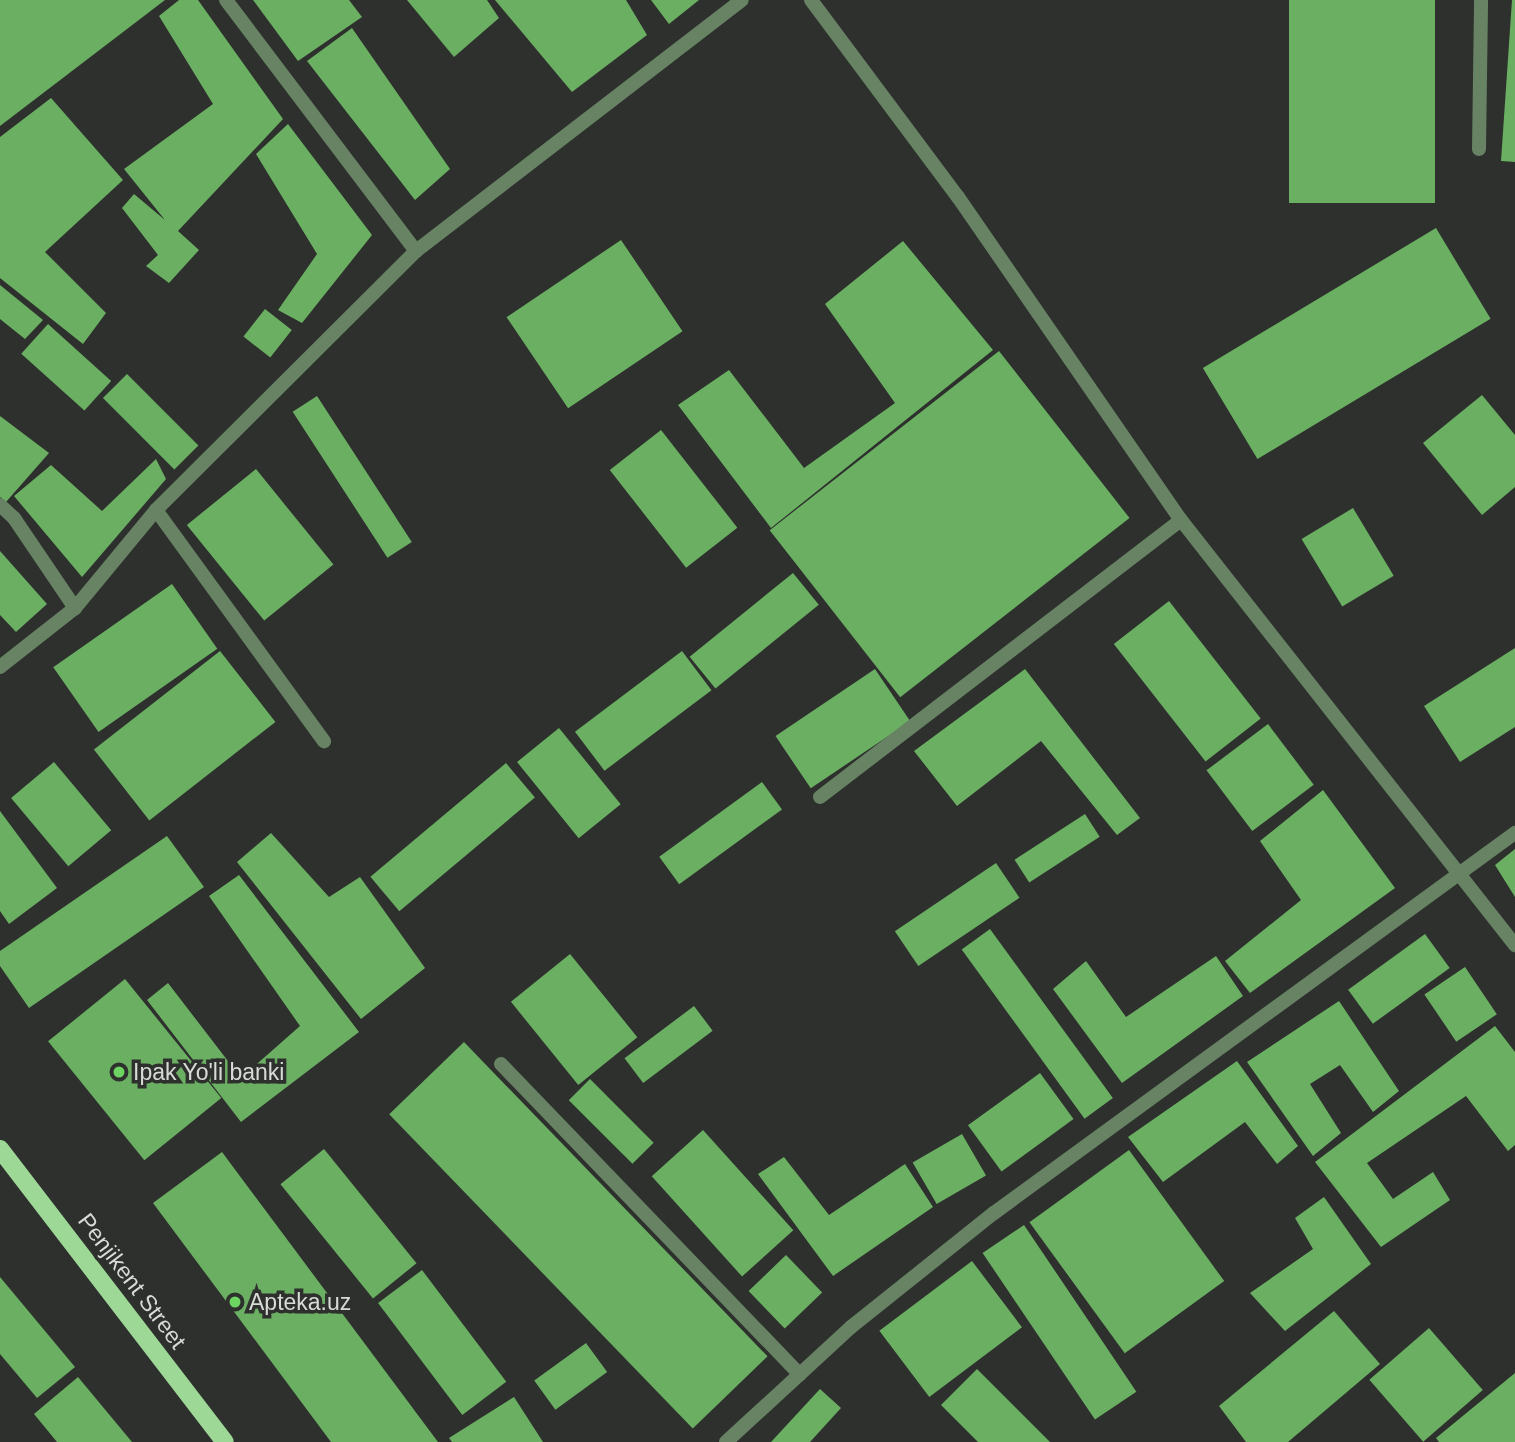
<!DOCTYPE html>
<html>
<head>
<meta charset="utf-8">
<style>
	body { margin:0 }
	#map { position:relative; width:1515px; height:1442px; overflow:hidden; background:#2d302c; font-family:Helvetica,sans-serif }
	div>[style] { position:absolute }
	.building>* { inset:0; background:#6baf63; transform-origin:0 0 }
	.lane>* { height:14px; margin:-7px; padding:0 7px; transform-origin:7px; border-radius:7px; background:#678364 }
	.street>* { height:14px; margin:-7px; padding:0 7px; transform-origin:7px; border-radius:7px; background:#678364 }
	.primary>* { height:18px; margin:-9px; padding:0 9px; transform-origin:9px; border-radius:9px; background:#9ed897 }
	.dots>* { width:19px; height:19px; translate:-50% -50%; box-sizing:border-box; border:4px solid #2d302c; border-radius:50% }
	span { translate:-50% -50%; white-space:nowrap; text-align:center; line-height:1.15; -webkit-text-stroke:7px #2d302c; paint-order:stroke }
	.poi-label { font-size:23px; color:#d8dad8 }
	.left { translate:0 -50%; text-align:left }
	.street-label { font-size:23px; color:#d8dad8 }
</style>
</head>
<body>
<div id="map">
	<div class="building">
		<div style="clip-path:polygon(0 0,165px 0,0 126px)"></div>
		<div style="clip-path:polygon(179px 0,198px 0,283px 119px,178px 231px,199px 250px,169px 283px,146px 266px,158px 255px,122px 208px,134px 194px,165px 220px,124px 169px,213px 104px,159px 16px)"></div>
		<div style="clip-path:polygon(253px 0,349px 0,362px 17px,298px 61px)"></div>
		<div style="clip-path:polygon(407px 0,487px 0,499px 18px,454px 57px)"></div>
		<div style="clip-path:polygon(495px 0,626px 0,647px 35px,572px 92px)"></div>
		<div style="clip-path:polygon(651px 0,699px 0,669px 24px)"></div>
		<div style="left:1289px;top:0;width:146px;height:203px"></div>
		<div style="clip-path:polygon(1512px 0,1515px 0,1515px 162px,1501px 161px)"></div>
		<div style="clip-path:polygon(352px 28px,450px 169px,415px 200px,307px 61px)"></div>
		<div style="clip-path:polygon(51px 98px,123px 180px,45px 252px,106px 313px,83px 344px,0 278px,0 137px)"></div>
		<div style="clip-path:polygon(288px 124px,372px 235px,302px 323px,278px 310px,317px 254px,256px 154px)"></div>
		<div style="left:1436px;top:228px;width:106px;height:272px;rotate:59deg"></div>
		<div style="left:621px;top:240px;width:110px;height:138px;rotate:56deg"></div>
		<div style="clip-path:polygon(903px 241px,993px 350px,771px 528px,678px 405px,729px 370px,804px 468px,895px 403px,825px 304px)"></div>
		<div style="clip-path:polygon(0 285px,43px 320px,25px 339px,0 319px)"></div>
		<div style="left:265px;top:309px;width:34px;height:35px;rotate:38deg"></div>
		<div style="left:48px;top:324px;width:85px;height:40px;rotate:42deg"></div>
		<div style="left:999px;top:351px;width:212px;height:291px;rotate:52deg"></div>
		<div style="left:127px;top:374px;width:101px;height:34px;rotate:45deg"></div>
		<div style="clip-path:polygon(1482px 395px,1515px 435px,1515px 487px,1482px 515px,1423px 443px)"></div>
		<div style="left:317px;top:396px;width:174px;height:29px;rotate:57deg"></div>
		<div style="clip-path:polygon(0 416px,49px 453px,6px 502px,0 497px)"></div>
		<div style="left:661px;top:430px;width:124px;height:65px;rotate:52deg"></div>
		<div style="clip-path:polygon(156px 459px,166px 479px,82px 577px,14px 496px,51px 465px,102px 511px)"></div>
		<div style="left:256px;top:469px;width:123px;height:89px;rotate:51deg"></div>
		<div style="left:1353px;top:508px;width:79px;height:60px;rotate:59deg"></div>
		<div style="clip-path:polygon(0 551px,47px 604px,16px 632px,0 615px)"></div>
		<div style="left:793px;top:573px;width:41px;height:133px;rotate:51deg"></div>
		<div style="left:172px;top:584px;width:79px;height:145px;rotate:55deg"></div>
		<div style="left:1169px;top:601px;width:149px;height:70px;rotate:52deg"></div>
		<div style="clip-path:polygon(1515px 648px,1515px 727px,1460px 762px,1424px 706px)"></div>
		<div style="left:220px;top:651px;width:90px;height:160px;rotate:52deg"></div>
		<div style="left:682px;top:651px;width:49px;height:134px;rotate:53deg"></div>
		<div style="left:875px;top:669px;width:63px;height:120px;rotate:56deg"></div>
		<div style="clip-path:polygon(1025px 669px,1140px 818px,1117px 835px,1041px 741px,957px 806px,914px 751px)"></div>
		<div style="left:1268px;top:724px;width:76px;height:77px;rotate:53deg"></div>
		<div style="left:559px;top:728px;width:98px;height:54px;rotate:51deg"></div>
		<div style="left:54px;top:762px;width:89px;height:56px;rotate:50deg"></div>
		<div style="left:506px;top:763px;width:45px;height:177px;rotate:50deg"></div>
		<div style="left:762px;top:782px;width:34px;height:127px;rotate:54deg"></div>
		<div style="clip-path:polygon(1323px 790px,1395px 888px,1250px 993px,1225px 961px,1301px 900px,1260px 841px)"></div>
		<div style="clip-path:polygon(0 811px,57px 888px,9px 924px,0 911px)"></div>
		<div style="left:1085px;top:814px;width:27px;height:84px;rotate:57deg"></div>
		<div style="clip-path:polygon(271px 833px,329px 897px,360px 877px,425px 968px,361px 1019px,237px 862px)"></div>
		<div style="clip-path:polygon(167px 836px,204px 887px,29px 1008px,0 966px,0 951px)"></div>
		<div style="clip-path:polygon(1515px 849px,1515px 897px,1495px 865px)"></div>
		<div style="left:996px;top:863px;width:42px;height:122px;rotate:56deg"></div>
		<div style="clip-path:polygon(239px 875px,359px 1032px,241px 1122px,147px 1000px,168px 983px,241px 1078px,300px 1026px,209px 896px)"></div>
		<div style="left:990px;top:929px;width:209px;height:35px;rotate:54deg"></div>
		<div style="left:1425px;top:934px;width:42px;height:95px;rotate:54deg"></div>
		<div style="left:570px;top:954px;width:107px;height:76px;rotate:51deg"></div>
		<div style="clip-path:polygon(1216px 956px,1243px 996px,1122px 1083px,1053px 989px,1086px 961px,1126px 1017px)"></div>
		<div style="left:1465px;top:967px;width:57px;height:49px;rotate:56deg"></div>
		<div style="left:125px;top:979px;width:153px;height:99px;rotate:51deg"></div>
		<div style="clip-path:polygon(1339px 1001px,1399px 1091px,1373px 1112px,1340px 1065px,1310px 1084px,1341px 1133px,1313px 1156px,1247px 1062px)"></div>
		<div style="left:694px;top:1006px;width:31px;height:87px;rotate:53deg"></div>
		<div style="clip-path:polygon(1495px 1026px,1515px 1052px,1515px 1145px,1508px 1151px,1466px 1096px,1367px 1163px,1393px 1199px,1433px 1172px,1450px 1200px,1381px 1247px,1315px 1162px)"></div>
		<div style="left:464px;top:1042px;width:437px;height:104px;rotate:46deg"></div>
		<div style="clip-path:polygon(1237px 1061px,1298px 1146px,1277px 1164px,1245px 1122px,1163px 1182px,1128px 1137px)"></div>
		<div style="left:1040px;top:1073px;width:57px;height:89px;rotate:54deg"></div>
		<div style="left:590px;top:1079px;width:90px;height:30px;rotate:45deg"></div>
		<div style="left:703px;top:1130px;width:135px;height:69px;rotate:48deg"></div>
		<div style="left:962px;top:1134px;width:48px;height:57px;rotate:60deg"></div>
		<div style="left:324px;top:1149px;width:147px;height:56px;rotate:51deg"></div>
		<div style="left:1129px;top:1150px;width:162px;height:123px;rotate:54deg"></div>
		<div style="clip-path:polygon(222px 1152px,438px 1442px,331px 1442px,153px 1203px)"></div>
		<div style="clip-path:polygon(784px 1157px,829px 1215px,905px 1164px,933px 1207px,833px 1276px,758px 1174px)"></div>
		<div style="clip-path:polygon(1324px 1197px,1371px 1264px,1285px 1331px,1250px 1293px,1313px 1249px,1295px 1218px)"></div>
		<div style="left:1024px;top:1225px;width:201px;height:50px;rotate:56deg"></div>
		<div style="left:786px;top:1255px;width:52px;height:52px;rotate:46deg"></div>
		<div style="left:972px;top:1261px;width:83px;height:116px;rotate:53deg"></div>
		<div style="left:422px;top:1270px;width:140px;height:55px;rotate:53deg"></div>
		<div style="clip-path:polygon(0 1277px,75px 1367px,37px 1398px,0 1354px)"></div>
		<div style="clip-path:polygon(1334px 1311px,1380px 1364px,1288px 1442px,1246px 1442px,1219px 1406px)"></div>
		<div style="left:1429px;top:1328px;width:82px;height:79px;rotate:49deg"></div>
		<div style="left:586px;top:1343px;width:36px;height:64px;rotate:54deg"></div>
		<div style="clip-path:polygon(977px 1369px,1050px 1442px,978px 1442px,941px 1405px)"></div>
		<div style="clip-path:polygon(1515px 1373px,1515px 1442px,1439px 1442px,1436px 1438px)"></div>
		<div style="clip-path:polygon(78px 1377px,132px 1442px,57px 1442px,34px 1414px)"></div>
		<div style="clip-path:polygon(820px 1389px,841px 1408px,810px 1442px,771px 1442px)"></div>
		<div style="clip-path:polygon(514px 1397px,543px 1442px,452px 1442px,449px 1438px)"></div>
	</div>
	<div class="lane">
		<div style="left:1479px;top:149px;width:149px;rotate:-89.2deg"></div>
		<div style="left:0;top:505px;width:19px;rotate:43deg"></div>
		<div style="left:14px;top:518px;width:109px;rotate:55.9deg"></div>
		<div style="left:156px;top:510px;width:286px;rotate:54deg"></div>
		<div style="left:501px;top:1064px;width:431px;rotate:46.1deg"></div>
		<div style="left:726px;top:1442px;width:170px;rotate:-42.6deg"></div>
		<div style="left:851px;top:1327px;width:183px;rotate:-38.6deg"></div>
		<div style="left:994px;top:1213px;width:645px;rotate:-36.11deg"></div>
	</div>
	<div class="street">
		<div style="left:226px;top:0;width:315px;rotate:52.9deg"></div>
		<div style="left:811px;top:0;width:246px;rotate:53.3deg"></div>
		<div style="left:958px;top:197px;width:393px;rotate:55.4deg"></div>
		<div style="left:1181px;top:520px;width:541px;rotate:51.84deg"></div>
		<div style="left:0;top:667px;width:95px;rotate:-38.2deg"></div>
		<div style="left:75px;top:608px;width:127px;rotate:-50.4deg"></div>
		<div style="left:156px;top:510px;width:367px;rotate:-44.9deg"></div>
		<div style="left:416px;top:251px;width:411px;rotate:-37.6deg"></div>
		<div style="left:820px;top:797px;width:455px;rotate:-37.5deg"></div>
	</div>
	<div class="primary">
		<div style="left:0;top:1149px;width:369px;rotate:52.5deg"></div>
	</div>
	<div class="dots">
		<div style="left:119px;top:1072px;background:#6dd361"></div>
		<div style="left:235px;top:1302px;background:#6dd361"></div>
	</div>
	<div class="poi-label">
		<span class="left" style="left:133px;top:1072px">Ipak Yo'li banki</span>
		<span class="left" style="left:249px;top:1302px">Apteka.uz</span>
	</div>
	<div class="street-label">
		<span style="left:132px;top:1281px;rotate:53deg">Penjikent Street</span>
	</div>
</div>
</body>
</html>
